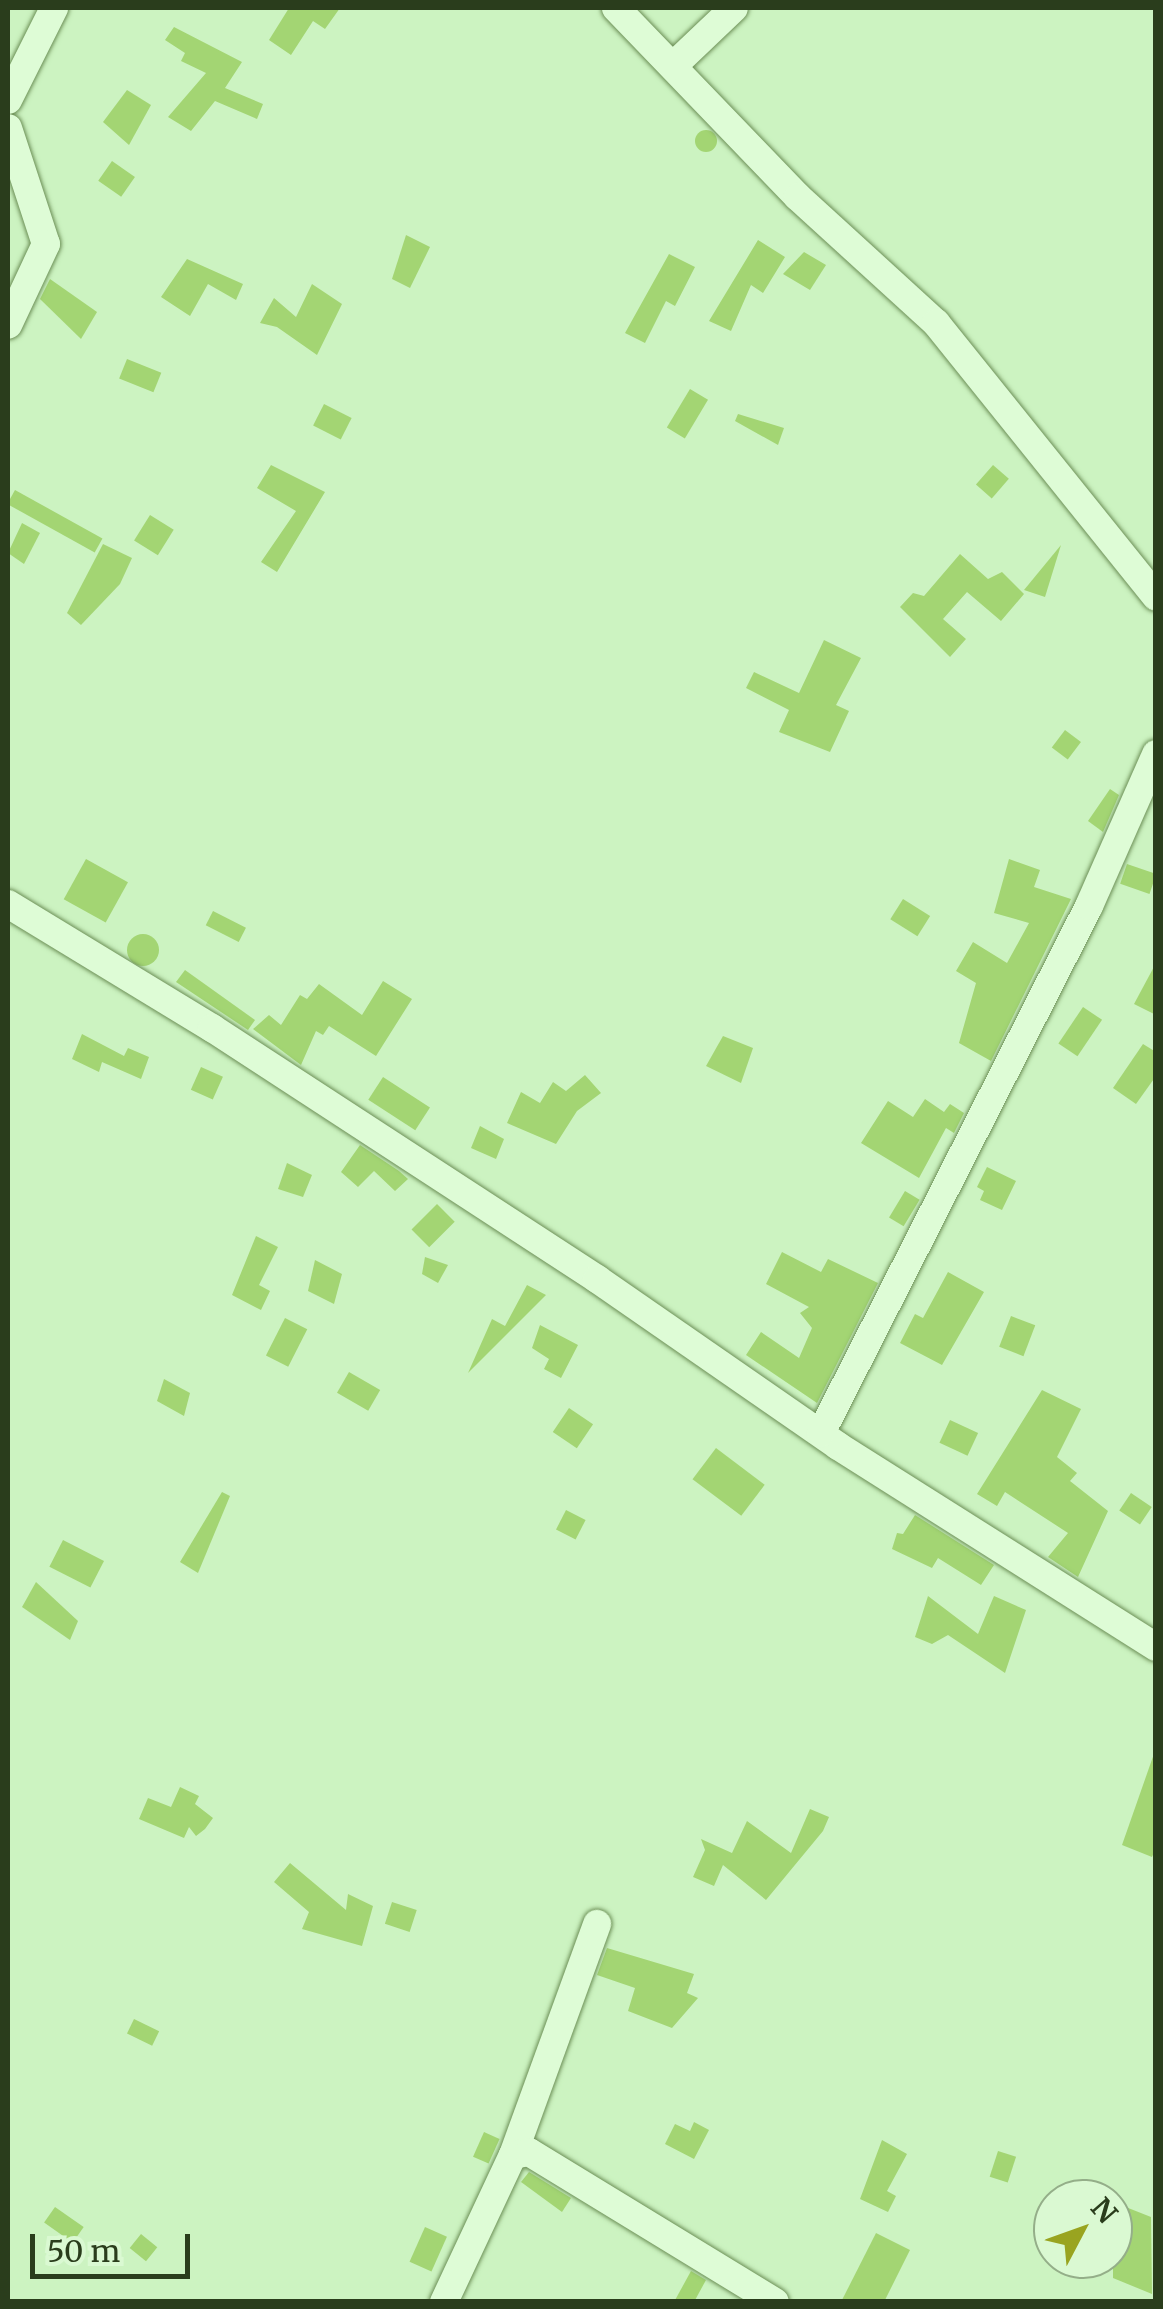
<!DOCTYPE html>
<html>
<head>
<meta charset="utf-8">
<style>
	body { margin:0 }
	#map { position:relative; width:1163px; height:2309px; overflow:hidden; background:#ccf3c1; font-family:Merriweather,serif }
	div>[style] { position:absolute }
	.building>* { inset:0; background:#a3d573; transform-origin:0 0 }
	.round { border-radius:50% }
	.roads { filter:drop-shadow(0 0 2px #6c8f56) drop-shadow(0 0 2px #6c8f56) }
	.minor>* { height:28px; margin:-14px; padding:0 14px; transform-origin:14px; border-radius:14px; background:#defcd6 }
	span { translate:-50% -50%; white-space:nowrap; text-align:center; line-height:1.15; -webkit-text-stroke:10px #daf9d2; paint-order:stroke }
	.frame { position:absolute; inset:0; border:10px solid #2a3d1c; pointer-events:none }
	.north { position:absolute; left:1033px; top:2179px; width:100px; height:100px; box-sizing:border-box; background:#daf9d2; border:2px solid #94ae89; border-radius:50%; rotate:49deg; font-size:28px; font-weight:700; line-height:40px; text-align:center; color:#2a3d1c }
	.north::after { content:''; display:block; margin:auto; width:35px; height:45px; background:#99a420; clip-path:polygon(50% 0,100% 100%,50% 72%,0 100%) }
	.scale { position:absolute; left:30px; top:2234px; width:160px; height:45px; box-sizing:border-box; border:5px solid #2a3d1c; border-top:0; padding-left:12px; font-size:30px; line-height:35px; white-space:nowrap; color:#2a3d1c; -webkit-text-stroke:8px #daf9d2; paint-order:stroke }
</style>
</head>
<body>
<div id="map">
	<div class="building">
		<div style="clip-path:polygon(289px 8px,340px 8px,325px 29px,313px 21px,291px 55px,269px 40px)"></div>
		<div style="clip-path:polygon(174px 27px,242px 62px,225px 88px,263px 104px,257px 119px,215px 101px,191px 131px,168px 117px,206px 73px,181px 61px,185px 53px,165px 40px)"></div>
		<div style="clip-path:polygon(127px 90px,151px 105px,129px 145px,103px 122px)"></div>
		<div class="round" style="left:695px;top:130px;width:22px;height:22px"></div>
		<div style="left:112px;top:161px;width:28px;height:24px;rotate:35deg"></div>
		<div style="clip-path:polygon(406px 235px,430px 247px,410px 288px,392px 279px)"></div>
		<div style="clip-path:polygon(758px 240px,785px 257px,763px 293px,751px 285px,731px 331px,709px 321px)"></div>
		<div style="clip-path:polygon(804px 252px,826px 265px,810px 290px,783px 274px)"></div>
		<div style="clip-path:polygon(669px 254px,695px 267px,675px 306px,666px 301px,645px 343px,625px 333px)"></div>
		<div style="clip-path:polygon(187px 259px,243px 284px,236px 300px,208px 284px,190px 316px,161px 297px)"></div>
		<div style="clip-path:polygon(50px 279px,97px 312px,81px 339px,40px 299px)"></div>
		<div style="clip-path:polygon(312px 284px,342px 304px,317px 355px,277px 327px,260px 323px,274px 298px,296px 317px)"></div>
		<div style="left:127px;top:359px;width:37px;height:21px;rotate:22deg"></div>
		<div style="left:690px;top:389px;width:21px;height:45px;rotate:31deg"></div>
		<div style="left:324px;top:404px;width:31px;height:24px;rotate:27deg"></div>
		<div style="clip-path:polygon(738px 414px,784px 428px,778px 445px,735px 421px)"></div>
		<div style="clip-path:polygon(271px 465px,325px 492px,277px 572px,261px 562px,296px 511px,257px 488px)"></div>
		<div style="left:993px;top:465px;width:21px;height:26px;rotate:41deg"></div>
		<div style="left:15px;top:490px;width:100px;height:16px;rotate:29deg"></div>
		<div style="left:150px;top:515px;width:28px;height:30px;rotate:32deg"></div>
		<div style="clip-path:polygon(22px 523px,40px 533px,24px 564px,8px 553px)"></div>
		<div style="clip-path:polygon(103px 544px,132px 558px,120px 584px,81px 625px,67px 613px)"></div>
		<div style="clip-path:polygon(1061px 545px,1045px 597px,1024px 590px)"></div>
		<div style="clip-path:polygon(960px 554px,988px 579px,1002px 572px,1024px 594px,1001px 621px,967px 592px,943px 619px,966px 639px,950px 657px,900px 607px,913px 593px,924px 596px)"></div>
		<div style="clip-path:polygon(824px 640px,861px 658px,836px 705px,849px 711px,830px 752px,779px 732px,789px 710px,746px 688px,754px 672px,799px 693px)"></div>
		<div style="left:1065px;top:730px;width:20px;height:22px;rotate:37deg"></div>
		<div style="clip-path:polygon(1110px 789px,1119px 795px,1103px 832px,1088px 821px)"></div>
		<div style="left:86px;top:859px;width:48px;height:46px;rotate:29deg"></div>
		<div style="clip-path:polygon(1009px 859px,1040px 870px,1034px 887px,1071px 899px,991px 1061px,959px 1043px,976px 983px,956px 971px,973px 942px,1007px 963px,1029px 923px,994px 913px)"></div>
		<div style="left:1127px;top:864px;width:31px;height:21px;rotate:19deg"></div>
		<div style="left:903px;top:899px;width:32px;height:24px;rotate:32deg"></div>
		<div style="left:213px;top:911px;width:37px;height:16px;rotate:27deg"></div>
		<div class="round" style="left:127px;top:934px;width:32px;height:32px"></div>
		<div style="clip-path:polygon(1156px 963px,1156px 1015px,1134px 1004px)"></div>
		<div style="clip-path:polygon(185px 970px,255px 1020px,248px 1030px,176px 982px)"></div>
		<div style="clip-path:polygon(383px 981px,412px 999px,376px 1056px,329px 1026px,323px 1035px,316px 1031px,301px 1065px,253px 1029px,269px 1015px,281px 1025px,300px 995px,307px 999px,319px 984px,362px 1015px)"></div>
		<div style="left:1083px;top:1007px;width:23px;height:44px;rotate:34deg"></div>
		<div style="clip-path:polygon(82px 1034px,124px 1056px,128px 1048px,149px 1057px,141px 1079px,102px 1062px,99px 1072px,72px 1059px)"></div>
		<div style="clip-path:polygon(723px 1036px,753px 1048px,741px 1083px,706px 1066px)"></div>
		<div style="clip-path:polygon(1143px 1044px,1156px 1052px,1156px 1076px,1136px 1104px,1113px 1088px)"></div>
		<div style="left:201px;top:1067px;width:24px;height:25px;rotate:24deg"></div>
		<div style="clip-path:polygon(585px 1075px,601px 1093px,577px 1111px,556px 1144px,507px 1123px,521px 1092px,540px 1103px,553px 1082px,566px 1091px)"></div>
		<div style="left:383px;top:1077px;width:56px;height:27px;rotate:33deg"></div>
		<div style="clip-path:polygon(925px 1099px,944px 1112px,950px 1104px,964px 1113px,954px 1133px,946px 1128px,919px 1178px,861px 1143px,888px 1101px,913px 1117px)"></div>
		<div style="clip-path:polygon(480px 1126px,504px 1139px,496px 1159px,471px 1148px)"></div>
		<div style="clip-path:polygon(360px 1145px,399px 1171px,408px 1179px,395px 1191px,374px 1171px,358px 1187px,341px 1172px)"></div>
		<div style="clip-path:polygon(287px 1163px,312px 1175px,303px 1197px,278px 1189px)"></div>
		<div style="clip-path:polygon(987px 1167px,1016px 1181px,1002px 1210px,980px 1200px,984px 1191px,977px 1187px)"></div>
		<div style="left:905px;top:1191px;width:17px;height:31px;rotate:31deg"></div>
		<div style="left:437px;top:1204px;width:25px;height:36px;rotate:45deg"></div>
		<div style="clip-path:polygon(256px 1236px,278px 1247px,259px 1285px,270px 1291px,261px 1310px,232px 1295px)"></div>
		<div style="clip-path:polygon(782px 1252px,821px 1272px,828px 1259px,878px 1283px,817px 1403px,746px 1355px,761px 1332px,799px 1358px,812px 1328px,800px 1313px,809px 1307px,766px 1284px)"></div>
		<div style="clip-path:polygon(425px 1257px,448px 1265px,438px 1283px,422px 1274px)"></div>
		<div style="clip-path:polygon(315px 1260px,342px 1274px,334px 1304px,308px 1291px)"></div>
		<div style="clip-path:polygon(948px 1272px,984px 1292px,942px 1365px,900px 1343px,915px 1314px,923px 1318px)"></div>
		<div style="clip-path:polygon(527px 1285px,546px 1295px,468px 1373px,492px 1319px,505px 1326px)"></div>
		<div style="left:1011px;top:1316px;width:26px;height:33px;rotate:21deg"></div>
		<div style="left:285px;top:1318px;width:25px;height:42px;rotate:27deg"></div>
		<div style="clip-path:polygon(540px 1325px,578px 1345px,561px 1378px,544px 1369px,549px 1359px,532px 1348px)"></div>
		<div style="left:349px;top:1372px;width:36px;height:24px;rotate:30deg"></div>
		<div style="clip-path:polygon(164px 1379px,190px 1393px,184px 1416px,157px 1401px)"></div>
		<div style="clip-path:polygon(1042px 1390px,1081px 1409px,1057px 1457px,1077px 1473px,1070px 1481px,1108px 1511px,1078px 1577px,1048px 1557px,1068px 1533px,1005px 1492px,997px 1506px,977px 1494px)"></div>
		<div style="left:569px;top:1408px;width:29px;height:29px;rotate:34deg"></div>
		<div style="left:950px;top:1420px;width:31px;height:25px;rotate:25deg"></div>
		<div style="left:716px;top:1448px;width:61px;height:39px;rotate:37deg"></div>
		<div style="clip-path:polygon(222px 1492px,230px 1496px,198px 1573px,180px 1562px)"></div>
		<div style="left:1131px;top:1493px;width:25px;height:21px;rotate:34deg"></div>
		<div style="left:566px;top:1510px;width:22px;height:22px;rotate:27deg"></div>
		<div style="clip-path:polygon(915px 1515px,994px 1565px,981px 1585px,938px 1558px,932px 1568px,892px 1549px,897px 1533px,903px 1534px)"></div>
		<div style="left:63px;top:1540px;width:46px;height:30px;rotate:27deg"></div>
		<div style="clip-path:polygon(36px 1582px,78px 1621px,70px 1640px,22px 1607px)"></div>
		<div style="clip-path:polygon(928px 1596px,978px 1634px,994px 1596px,1026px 1610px,1005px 1673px,948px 1635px,932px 1644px,915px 1637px)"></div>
		<div style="clip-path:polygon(1156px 1748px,1156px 1848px,1152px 1857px,1122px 1845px)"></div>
		<div style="clip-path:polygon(180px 1787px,199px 1796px,195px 1804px,213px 1818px,205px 1829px,196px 1836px,189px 1827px,184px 1838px,139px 1819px,148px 1798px,171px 1807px)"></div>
		<div style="clip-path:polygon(810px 1809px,829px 1817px,823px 1831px,766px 1900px,723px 1865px,714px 1886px,693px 1877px,705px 1850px,701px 1839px,732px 1853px,747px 1821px,791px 1853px)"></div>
		<div style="clip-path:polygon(290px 1863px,346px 1910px,348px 1894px,373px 1906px,362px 1946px,302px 1929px,309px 1912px,274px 1882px)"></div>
		<div style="left:392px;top:1902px;width:26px;height:23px;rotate:18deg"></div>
		<div style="clip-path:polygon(607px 1948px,694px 1974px,687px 1993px,698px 1998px,672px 2028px,628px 2011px,635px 1988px,597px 1975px)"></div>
		<div style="left:134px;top:2019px;width:28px;height:16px;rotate:26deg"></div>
		<div style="clip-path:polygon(694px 2122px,709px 2130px,694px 2159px,665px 2144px,675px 2124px,690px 2131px)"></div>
		<div style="left:484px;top:2132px;width:17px;height:27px;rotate:24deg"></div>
		<div style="clip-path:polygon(882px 2140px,907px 2154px,887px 2191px,896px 2196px,888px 2212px,860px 2199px)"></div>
		<div style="left:998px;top:2151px;width:19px;height:27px;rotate:18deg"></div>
		<div style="clip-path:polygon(529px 2172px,571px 2198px,562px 2212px,521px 2182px)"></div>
		<div style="clip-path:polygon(1113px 2202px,1151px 2217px,1152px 2294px,1113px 2278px)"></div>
		<div style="left:55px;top:2207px;width:35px;height:19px;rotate:35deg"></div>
		<div style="left:425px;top:2227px;width:24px;height:38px;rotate:24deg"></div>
		<div style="clip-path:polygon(876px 2233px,910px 2250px,884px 2302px,841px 2302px)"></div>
		<div style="left:141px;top:2234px;width:21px;height:18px;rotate:39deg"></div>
		<div style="clip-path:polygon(691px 2271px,706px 2280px,694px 2302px,674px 2302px)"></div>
	</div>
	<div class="roads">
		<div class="minor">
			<div style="left:616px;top:8px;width:262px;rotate:46.1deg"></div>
			<div style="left:798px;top:197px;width:187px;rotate:42.4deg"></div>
			<div style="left:936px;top:323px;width:351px;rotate:51.2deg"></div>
			<div style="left:673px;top:66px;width:84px;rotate:-43.6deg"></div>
			<div style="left:8px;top:100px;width:103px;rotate:-63.4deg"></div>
			<div style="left:8px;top:128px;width:122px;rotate:71.9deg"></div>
			<div style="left:46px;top:244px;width:89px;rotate:115.1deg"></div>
			<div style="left:8px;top:904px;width:239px;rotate:31.3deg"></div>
			<div style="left:212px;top:1028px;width:460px;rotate:33.1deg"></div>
			<div style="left:597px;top:1279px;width:293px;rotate:34.7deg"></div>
			<div style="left:838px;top:1446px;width:376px;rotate:32.3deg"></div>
			<div style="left:821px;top:1433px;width:591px;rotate:-63.04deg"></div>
			<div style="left:1089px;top:906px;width:166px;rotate:-66.2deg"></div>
			<div style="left:513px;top:2155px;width:246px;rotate:-70deg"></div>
			<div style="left:444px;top:2302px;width:162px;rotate:-64.9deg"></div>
			<div style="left:513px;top:2155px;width:16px;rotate:-11deg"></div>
			<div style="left:529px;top:2152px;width:288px;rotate:31.4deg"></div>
		</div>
	</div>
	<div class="frame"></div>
	<div class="north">N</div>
	<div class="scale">50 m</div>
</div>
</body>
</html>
